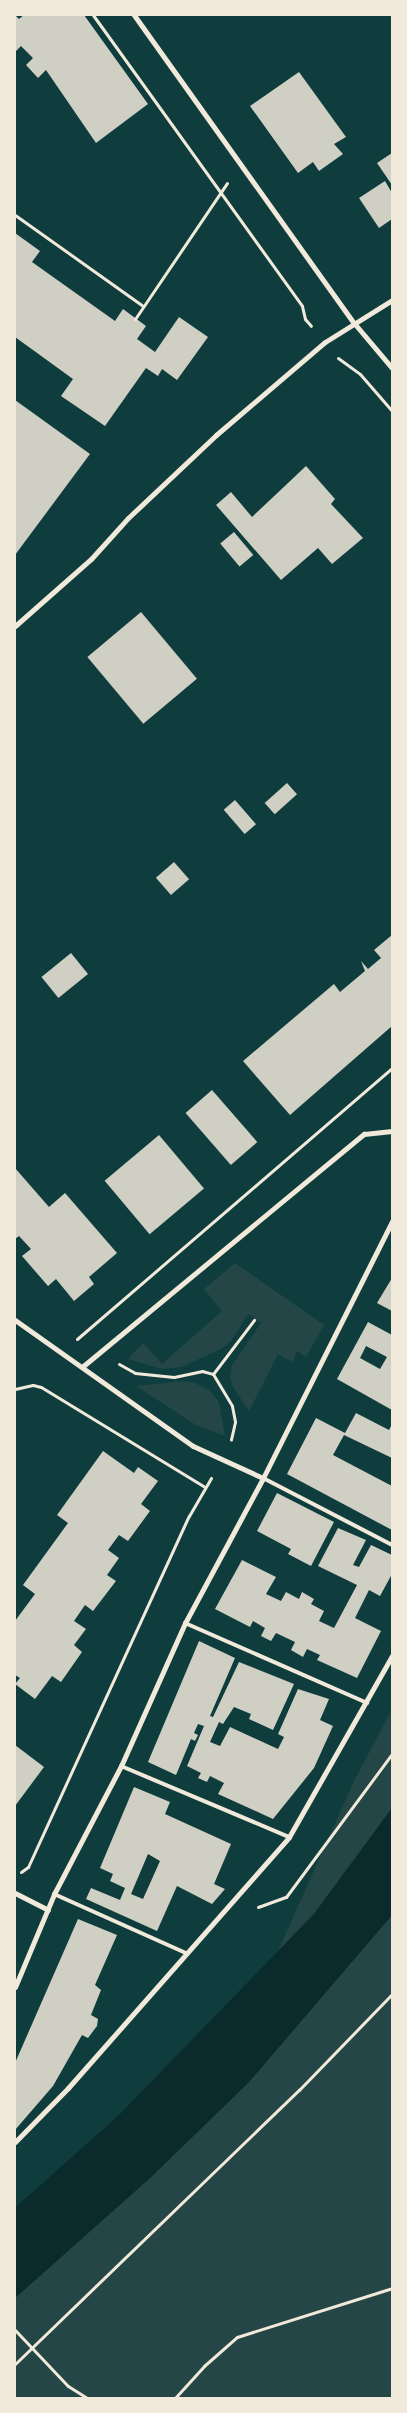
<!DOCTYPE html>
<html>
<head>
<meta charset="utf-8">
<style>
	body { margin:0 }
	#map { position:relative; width:407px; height:2413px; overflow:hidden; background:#0f3d3e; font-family:"Roboto Serif",serif }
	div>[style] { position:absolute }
	.green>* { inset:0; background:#244646 }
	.water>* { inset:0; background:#0a2a2b }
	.building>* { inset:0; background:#cfcfc3; transform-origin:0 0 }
	.path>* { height:3px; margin:-1.5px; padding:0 1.5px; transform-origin:1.5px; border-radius:1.5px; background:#f1e9da }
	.service>* { height:4px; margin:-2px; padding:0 2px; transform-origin:2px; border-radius:2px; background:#f1e9da }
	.minor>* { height:5px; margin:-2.5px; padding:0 2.5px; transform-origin:2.5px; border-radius:2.5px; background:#f1e9da }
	span { translate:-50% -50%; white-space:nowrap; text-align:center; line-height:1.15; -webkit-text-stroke:5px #f1e9da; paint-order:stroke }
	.frame { position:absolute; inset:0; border:16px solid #f1e9da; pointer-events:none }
</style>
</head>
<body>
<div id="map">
	<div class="green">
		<div style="clip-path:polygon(235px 1263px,324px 1325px,306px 1357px,297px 1351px,292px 1362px,278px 1354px,249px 1411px,233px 1387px,230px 1378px,232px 1365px,261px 1323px,248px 1314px,231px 1341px,221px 1349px,181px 1367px,162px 1369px,128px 1359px,143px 1343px,162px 1364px,222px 1311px,204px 1289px)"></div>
		<div style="clip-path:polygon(182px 1381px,195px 1383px,209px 1390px,219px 1402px,225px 1436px,196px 1425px,136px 1386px)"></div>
		<div style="clip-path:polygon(392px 1709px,392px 1808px,314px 1914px,278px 1951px,354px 1781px)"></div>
		<div style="clip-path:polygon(392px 1915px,392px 2398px,15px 2398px,15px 2298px,150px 2178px,249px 2082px)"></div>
	</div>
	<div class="water">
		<div style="clip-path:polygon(392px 1808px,392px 1915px,249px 2082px,150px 2178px,15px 2298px,15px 2208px,120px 2114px,314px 1914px)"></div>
	</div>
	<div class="building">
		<div style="clip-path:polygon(15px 15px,19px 19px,24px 15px,84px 15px,148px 104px,96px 143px,46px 70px,38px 78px,26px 65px,33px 58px,21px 46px,15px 52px)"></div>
		<div style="clip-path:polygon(299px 72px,346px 137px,334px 144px,343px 154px,319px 171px,313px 162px,298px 173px,250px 106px)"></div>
		<div style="clip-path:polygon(392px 153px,392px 185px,377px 163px)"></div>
		<div style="clip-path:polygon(385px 181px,392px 193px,392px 219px,379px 228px,359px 198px)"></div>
		<div style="clip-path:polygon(15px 233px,40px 251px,32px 262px,115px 321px,123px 309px,146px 326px,137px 339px,155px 352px,179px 317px,208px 337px,177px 380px,162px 369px,158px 376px,146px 368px,105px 426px,61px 396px,73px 379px,15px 337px)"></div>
		<div style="clip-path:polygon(15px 400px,90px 454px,15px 555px)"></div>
		<div style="clip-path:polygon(306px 466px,335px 499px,331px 504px,363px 538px,332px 564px,318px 548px,281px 580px,216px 505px,231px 492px,252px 517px)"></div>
		<div style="left:234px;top:532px;width:30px;height:18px;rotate:50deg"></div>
		<div style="left:141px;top:612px;width:87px;height:70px;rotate:50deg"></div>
		<div style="left:287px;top:783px;width:15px;height:30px;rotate:48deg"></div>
		<div style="left:235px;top:800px;width:32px;height:15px;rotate:49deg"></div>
		<div style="left:174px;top:862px;width:23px;height:24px;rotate:49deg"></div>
		<div style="clip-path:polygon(392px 935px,392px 1026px,290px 1115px,243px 1061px,334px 984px,340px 992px,365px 971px,361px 961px,368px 969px,381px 958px,374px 950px)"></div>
		<div style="left:71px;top:953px;width:27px;height:38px;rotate:51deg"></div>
		<div style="left:212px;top:1090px;width:69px;height:35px;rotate:49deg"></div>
		<div style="left:159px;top:1135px;width:70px;height:71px;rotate:50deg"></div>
		<div style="clip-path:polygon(15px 1168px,49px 1207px,65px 1193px,117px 1253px,89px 1277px,94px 1284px,74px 1301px,56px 1279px,48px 1286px,22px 1256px,31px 1249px,19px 1236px,15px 1239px)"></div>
		<div style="clip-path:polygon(392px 1278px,392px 1311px,377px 1303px)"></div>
		<div style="clip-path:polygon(evenodd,368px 1322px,392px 1335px,392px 1410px,337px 1379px,368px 1322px,366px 1346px,387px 1357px,380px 1369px,360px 1358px,366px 1346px)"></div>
		<div style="clip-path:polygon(356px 1413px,389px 1430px,392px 1424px,392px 1458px,344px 1435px,333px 1455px,392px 1486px,392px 1530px,287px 1474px,316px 1418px,345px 1433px)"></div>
		<div style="clip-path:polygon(103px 1451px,134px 1473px,138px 1467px,158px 1481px,141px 1504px,150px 1511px,128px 1541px,119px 1535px,108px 1550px,119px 1558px,107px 1575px,116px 1581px,93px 1611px,85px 1605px,74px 1621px,86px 1629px,74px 1645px,82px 1652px,61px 1682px,52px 1676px,35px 1699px,15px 1684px,20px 1678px,15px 1675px,15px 1621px,35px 1594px,23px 1585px,68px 1523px,57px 1515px)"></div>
		<div style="clip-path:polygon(277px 1493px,334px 1522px,311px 1566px,288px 1554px,291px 1549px,257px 1531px)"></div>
		<div style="clip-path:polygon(338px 1528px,366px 1540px,353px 1565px,359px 1567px,371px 1545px,392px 1555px,392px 1574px,380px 1596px,369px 1590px,355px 1618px,381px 1631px,357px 1678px,317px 1660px,320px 1655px,307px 1649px,303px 1657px,291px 1650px,295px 1642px,276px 1633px,271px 1641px,261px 1636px,265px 1628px,253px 1621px,250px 1627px,215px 1609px,242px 1560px,276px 1577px,266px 1594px,281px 1601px,286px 1592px,299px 1599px,302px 1592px,314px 1599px,311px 1604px,324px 1611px,319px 1621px,334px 1628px,357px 1585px,318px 1566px)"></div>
		<div style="clip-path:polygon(199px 1641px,235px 1658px,210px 1716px,213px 1717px,239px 1662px,294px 1684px,273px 1730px,249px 1719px,251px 1714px,234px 1707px,223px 1724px,219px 1722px,210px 1742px,220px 1746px,230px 1727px,278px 1749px,284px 1737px,278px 1734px,298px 1689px,329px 1699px,320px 1720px,333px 1726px,314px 1768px,273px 1819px,218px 1794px,224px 1783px,210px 1776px,207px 1782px,198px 1778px,201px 1773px,187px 1766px,204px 1726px,198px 1724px,194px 1733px,198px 1735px,195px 1741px,191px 1739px,176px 1775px,148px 1762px)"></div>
		<div style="clip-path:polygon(15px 1745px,44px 1767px,15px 1806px)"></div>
		<div style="clip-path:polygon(evenodd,134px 1787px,170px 1802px,165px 1814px,231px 1844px,214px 1884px,225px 1889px,212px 1904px,177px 1886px,157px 1931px,86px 1899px,91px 1888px,120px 1900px,125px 1888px,110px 1881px,113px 1874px,100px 1868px,134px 1787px,148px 1854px,160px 1861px,143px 1899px,131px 1894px,148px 1854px)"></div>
		<div style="clip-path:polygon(78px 1919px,117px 1935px,95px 1985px,101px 1990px,91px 2015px,98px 2019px,97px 2026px,88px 2038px,82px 2035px,53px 2086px,15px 2130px,15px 2063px)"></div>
	</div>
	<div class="path">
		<div style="left:93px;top:15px;width:358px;rotate:54.3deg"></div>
		<div style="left:302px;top:306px;width:13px;rotate:77deg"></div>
		<div style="left:305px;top:319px;width:9px;rotate:49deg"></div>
		<div style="left:15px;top:215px;width:157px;rotate:35.4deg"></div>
		<div style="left:135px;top:319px;width:164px;rotate:-55.9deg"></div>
		<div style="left:338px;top:358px;width:27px;rotate:36deg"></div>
		<div style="left:360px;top:374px;width:49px;rotate:49.1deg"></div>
		<div style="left:77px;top:1339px;width:416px;rotate:-40.7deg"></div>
		<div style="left:119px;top:1364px;width:18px;rotate:29deg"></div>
		<div style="left:135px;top:1373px;width:39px;rotate:6deg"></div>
		<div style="left:174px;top:1377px;width:29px;rotate:-12deg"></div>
		<div style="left:202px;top:1371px;width:11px;rotate:15deg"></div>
		<div style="left:213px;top:1374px;width:37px;rotate:59deg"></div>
		<div style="left:232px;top:1406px;width:16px;rotate:79deg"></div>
		<div style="left:235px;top:1422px;width:18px;rotate:103deg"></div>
		<div style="left:213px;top:1374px;width:68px;rotate:-52.8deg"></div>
		<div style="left:15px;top:1389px;width:18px;rotate:-13deg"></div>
		<div style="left:33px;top:1385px;width:8px;rotate:14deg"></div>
		<div style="left:41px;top:1387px;width:192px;rotate:31.4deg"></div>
		<div style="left:21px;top:1872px;width:9px;rotate:-36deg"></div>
		<div style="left:28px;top:1867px;width:386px;rotate:-65.4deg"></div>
		<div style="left:189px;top:1516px;width:44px;rotate:-59.9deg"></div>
		<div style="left:258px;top:1907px;width:30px;rotate:-20deg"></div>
		<div style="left:286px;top:1897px;width:178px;rotate:-53.5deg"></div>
		<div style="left:15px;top:2330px;width:77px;rotate:46.6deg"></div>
		<div style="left:68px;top:2386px;width:22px;rotate:32deg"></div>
		<div style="left:15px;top:2364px;width:395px;rotate:-44deg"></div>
		<div style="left:299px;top:2090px;width:134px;rotate:-45.9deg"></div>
		<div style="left:175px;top:2398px;width:43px;rotate:-47.8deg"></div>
		<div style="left:204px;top:2366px;width:44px;rotate:-41.3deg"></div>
		<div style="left:237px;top:2337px;width:163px;rotate:-17.5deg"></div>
	</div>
	<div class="service">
		<div style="left:263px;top:1478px;width:145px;rotate:27.4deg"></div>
		<div style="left:185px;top:1623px;width:199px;rotate:23.7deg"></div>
		<div style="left:121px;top:1766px;width:182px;rotate:22.9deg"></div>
		<div style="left:54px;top:1894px;width:145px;rotate:24.1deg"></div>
	</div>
	<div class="minor">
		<div style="left:134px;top:15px;width:379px;rotate:54.5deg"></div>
		<div style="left:354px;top:323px;width:59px;rotate:49.8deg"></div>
		<div style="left:15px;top:626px;width:101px;rotate:-41.4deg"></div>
		<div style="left:91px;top:559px;width:55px;rotate:-47.9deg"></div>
		<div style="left:128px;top:518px;width:121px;rotate:-43.3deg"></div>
		<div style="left:216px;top:435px;width:143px;rotate:-40.5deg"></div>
		<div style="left:325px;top:342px;width:79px;rotate:-32.1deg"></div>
		<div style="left:15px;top:1320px;width:218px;rotate:35.3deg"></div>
		<div style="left:193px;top:1446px;width:77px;rotate:24.6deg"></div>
		<div style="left:82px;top:1367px;width:366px;rotate:-39.6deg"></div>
		<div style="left:364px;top:1134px;width:28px;rotate:-6deg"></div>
		<div style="left:15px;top:1893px;width:37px;rotate:27deg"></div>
		<div style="left:15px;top:1987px;width:101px;rotate:-67.2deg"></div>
		<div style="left:54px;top:1894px;width:144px;rotate:-62.4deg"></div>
		<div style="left:121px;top:1766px;width:157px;rotate:-65.9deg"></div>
		<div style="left:185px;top:1623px;width:165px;rotate:-61.7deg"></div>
		<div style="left:263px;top:1478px;width:288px;rotate:-63.3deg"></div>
		<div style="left:15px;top:2142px;width:76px;rotate:-45.5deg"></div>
		<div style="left:68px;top:2088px;width:334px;rotate:-48.6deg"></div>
		<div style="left:289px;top:1837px;width:208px;rotate:-60.4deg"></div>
	</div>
	<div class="frame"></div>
</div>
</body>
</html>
